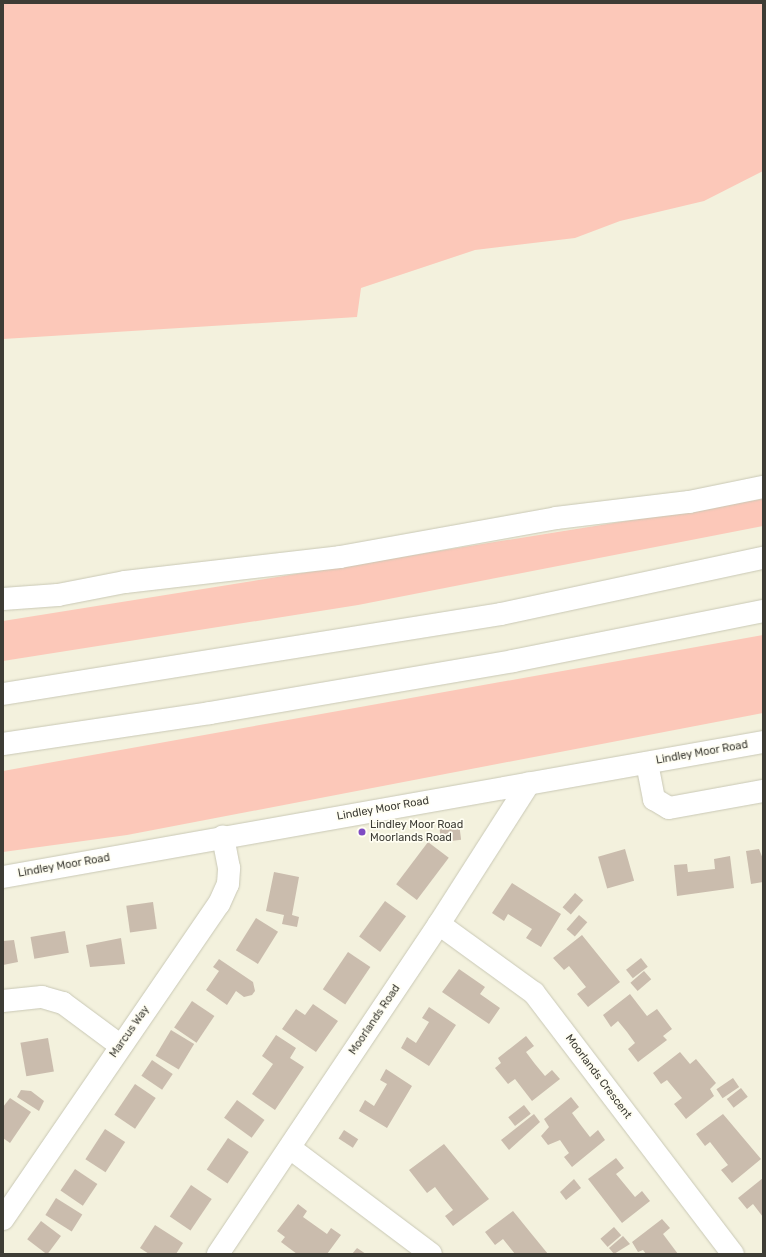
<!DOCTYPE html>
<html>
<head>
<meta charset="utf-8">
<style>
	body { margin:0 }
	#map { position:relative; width:766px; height:1257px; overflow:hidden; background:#f3f1dd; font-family:Rubik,sans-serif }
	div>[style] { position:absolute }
	.green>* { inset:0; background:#fcc8b9 }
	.building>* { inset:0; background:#cabcad; transform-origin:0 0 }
	.roads { filter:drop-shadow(0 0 1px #c9c8b5) drop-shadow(0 0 1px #c9c8b5) }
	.minor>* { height:22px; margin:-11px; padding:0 11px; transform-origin:11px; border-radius:11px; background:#fff }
	.primary>* { height:22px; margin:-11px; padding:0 11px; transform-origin:11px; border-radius:11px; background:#fff }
	.motorway>* { height:22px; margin:-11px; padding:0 11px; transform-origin:11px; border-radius:11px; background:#fff }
	.dots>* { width:11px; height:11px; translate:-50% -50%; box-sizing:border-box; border:2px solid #fffef2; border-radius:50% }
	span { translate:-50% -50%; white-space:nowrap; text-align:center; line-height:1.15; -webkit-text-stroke:3.5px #fffef2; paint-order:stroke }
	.street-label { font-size:11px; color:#3d3c35 }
	.poi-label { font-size:11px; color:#3d3c35 }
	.left { translate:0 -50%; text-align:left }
	.frame { position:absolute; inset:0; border:4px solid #3d3c35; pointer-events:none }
</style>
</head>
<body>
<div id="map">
	<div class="green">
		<div style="clip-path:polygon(3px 3px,763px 3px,763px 171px,704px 201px,620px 221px,575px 238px,475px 250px,361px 288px,357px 317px,3px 339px)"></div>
		<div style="clip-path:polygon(763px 499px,763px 526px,358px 605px,3px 661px,3px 621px)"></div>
		<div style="clip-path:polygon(763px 635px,763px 713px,127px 835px,3px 852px,3px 771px)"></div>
	</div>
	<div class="building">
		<div style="left:459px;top:823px;width:17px;height:20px;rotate:83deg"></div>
		<div style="left:428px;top:842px;width:26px;height:53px;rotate:37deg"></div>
		<div style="left:625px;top:849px;width:33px;height:28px;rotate:74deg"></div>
		<div style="clip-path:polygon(759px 849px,763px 859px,763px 882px,751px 884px,746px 851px)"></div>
		<div style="clip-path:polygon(730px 856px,734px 888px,677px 896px,674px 865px,687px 864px,688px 872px,715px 869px,714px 859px)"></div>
		<div style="clip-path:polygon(274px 872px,299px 877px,292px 915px,299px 917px,297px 927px,282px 924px,284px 915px,266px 911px)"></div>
		<div style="clip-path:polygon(512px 883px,561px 914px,541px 947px,526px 938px,532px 929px,508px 914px,504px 921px,492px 913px)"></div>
		<div style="left:575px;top:893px;width:11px;height:19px;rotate:41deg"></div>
		<div style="left:385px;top:901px;width:26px;height:44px;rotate:36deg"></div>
		<div style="left:153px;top:902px;width:27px;height:27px;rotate:82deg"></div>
		<div style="left:579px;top:915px;width:11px;height:19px;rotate:41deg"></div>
		<div style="left:256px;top:918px;width:26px;height:38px;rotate:32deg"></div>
		<div style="left:65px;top:931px;width:22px;height:35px;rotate:80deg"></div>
		<div style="clip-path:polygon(582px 935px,620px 982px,588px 1007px,577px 994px,586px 987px,569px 966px,564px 970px,553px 958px)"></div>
		<div style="clip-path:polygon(121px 938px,125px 964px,90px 967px,86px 945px)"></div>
		<div style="clip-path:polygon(14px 940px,18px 962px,3px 965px,3px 941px)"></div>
		<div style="left:348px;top:952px;width:27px;height:45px;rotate:34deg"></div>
		<div style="left:641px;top:958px;width:11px;height:19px;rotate:52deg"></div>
		<div style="clip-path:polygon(219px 959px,253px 982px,255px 991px,252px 995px,244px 997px,236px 991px,227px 1005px,206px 990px,219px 971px,213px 967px)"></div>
		<div style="clip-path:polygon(459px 969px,485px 987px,480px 994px,500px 1008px,489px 1024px,442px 992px)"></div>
		<div style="left:644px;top:971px;width:11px;height:18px;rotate:49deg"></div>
		<div style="clip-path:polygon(630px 994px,647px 1016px,657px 1009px,672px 1029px,663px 1036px,667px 1040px,638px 1062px,628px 1049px,635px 1043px,627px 1032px,618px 1021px,611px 1027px,603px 1015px)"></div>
		<div style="left:192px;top:1001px;width:27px;height:32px;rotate:34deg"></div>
		<div style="clip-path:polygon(313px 1004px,338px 1021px,316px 1052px,282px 1029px,296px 1009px,305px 1015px)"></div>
		<div style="clip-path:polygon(429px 1007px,456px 1025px,429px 1066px,401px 1048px,407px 1037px,416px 1043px,429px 1022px,422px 1018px)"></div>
		<div style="left:171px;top:1030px;width:27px;height:30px;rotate:31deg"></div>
		<div style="clip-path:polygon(276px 1035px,296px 1048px,290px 1058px,304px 1067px,275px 1110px,252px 1094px,273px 1064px,262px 1056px)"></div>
		<div style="clip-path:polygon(526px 1036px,534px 1046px,526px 1052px,535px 1064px,545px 1076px,552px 1070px,560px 1079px,532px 1101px,515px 1079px,508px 1084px,495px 1068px,501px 1063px,498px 1058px)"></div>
		<div style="left:48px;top:1038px;width:34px;height:28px;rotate:80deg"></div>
		<div style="clip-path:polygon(680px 1052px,690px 1064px,696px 1059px,716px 1083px,710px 1089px,714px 1096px,686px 1119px,674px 1104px,682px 1098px,667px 1080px,661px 1084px,653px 1073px)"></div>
		<div style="left:152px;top:1060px;width:25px;height:19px;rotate:34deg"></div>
		<div style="clip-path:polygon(386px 1069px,412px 1086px,387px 1128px,359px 1111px,365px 1100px,374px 1106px,387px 1084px,380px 1080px)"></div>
		<div style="left:733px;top:1078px;width:11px;height:20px;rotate:56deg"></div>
		<div style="left:135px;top:1084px;width:25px;height:37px;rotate:34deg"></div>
		<div style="left:741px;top:1088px;width:11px;height:18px;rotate:52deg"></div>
		<div style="clip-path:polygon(21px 1090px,31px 1091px,44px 1101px,39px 1111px,17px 1097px)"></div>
		<div style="clip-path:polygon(571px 1097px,579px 1107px,572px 1113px,580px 1124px,590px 1137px,598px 1130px,605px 1140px,572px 1167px,564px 1157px,569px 1153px,560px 1140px,548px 1145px,541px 1136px,549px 1127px,544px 1119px)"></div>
		<div style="clip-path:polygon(10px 1098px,31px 1112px,10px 1143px,3px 1138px,3px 1107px)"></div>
		<div style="left:237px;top:1100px;width:34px;height:22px;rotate:36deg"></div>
		<div style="left:524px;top:1105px;width:11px;height:20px;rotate:52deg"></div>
		<div style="clip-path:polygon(534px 1114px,540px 1122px,509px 1150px,501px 1140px)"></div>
		<div style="clip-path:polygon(723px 1114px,761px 1159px,732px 1183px,721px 1170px,728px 1165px,710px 1142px,705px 1146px,696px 1134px)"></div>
		<div style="left:105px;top:1129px;width:24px;height:36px;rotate:33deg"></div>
		<div style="left:344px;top:1130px;width:17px;height:10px;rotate:33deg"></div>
		<div style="left:228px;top:1138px;width:25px;height:38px;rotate:34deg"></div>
		<div style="clip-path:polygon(444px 1144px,489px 1199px,453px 1226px,445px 1216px,453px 1210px,444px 1199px,435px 1187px,427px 1193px,409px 1170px)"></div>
		<div style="clip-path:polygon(616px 1158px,624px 1168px,616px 1174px,635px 1197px,642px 1191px,650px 1201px,622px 1223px,588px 1179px)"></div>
		<div style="left:75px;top:1169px;width:27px;height:26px;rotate:34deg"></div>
		<div style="clip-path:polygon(763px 1178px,763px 1217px,753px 1204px,747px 1209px,738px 1198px)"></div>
		<div style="clip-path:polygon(574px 1179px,581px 1188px,566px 1200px,560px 1192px)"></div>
		<div style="left:191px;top:1185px;width:25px;height:38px;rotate:34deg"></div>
		<div style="left:56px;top:1198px;width:31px;height:20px;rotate:32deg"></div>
		<div style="clip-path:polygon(298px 1204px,307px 1211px,303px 1217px,327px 1234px,331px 1228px,341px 1235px,327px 1254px,297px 1254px,281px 1242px,285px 1237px,277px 1231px)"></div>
		<div style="clip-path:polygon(513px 1211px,530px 1232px,548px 1254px,515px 1254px,503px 1239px,495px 1245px,485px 1232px)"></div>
		<div style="clip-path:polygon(662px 1219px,670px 1228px,663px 1234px,678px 1254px,646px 1254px,643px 1250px,638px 1252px,632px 1242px)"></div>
		<div style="left:41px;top:1221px;width:25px;height:23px;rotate:37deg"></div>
		<div style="clip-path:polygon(155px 1225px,183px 1243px,176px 1254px,149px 1254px,140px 1248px)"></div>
		<div style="left:614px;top:1227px;width:11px;height:18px;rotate:49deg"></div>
		<div style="clip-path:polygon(623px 1236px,630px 1244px,614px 1254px,609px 1248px)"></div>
		<div style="clip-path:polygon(357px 1248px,366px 1254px,352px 1254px)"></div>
	</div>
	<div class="roads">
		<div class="minor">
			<div style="left:3px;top:599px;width:55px;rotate:-4.2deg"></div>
			<div style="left:58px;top:595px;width:68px;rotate:-11deg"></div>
			<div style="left:125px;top:582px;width:216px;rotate:-6.6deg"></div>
			<div style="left:340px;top:557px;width:219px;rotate:-10.2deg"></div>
			<div style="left:556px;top:518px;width:134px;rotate:-6.9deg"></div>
			<div style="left:689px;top:502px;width:76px;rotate:-11.5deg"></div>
			<div style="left:647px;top:763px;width:37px;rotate:79deg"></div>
			<div style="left:654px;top:799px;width:17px;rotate:31deg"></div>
			<div style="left:669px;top:808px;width:96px;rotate:-10.3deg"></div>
			<div style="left:439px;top:924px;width:117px;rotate:36deg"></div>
			<div style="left:534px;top:993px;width:328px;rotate:52.7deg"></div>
			<div style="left:3px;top:1001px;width:39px;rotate:-6deg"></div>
			<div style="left:42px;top:997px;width:22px;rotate:16deg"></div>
			<div style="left:63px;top:1003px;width:72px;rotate:36.6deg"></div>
			<div style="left:290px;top:1148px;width:176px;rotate:36.9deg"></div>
			<div style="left:3px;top:1219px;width:382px;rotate:-55.6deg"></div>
			<div style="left:219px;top:904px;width:22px;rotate:-66deg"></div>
			<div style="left:228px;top:884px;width:16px;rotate:-86deg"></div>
			<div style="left:229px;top:868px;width:32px;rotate:-101deg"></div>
			<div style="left:218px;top:1254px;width:397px;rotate:-56.2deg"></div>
			<div style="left:439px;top:924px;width:167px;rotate:-57.4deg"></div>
		</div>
		<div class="primary">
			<div style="left:3px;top:877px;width:772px;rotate:-10.07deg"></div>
		</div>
		<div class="motorway">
			<div style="left:3px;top:694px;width:504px;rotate:-9.13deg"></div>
			<div style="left:501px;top:614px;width:268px;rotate:-12.1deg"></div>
			<div style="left:3px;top:744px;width:209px;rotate:-8.5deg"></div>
			<div style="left:210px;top:713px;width:307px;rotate:-9.7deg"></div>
			<div style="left:513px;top:661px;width:255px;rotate:-11.3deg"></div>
		</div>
	</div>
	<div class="dots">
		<div style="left:362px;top:832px;background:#7e4bc3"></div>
	</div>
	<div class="street-label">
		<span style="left:702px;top:753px;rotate:-10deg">Lindley Moor Road</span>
		<span style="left:383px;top:809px;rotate:-10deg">Lindley Moor Road</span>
		<span style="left:64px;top:866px;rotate:-10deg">Lindley Moor Road</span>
		<span style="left:375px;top:1020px;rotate:-56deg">Moorlands Road</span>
		<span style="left:130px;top:1032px;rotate:-55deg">Marcus Way</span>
		<span style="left:598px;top:1077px;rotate:53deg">Moorlands Crescent</span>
	</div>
	<div class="poi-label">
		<span class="left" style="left:370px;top:832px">Lindley Moor Road<br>Moorlands Road</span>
	</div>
	<div class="frame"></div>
</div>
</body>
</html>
